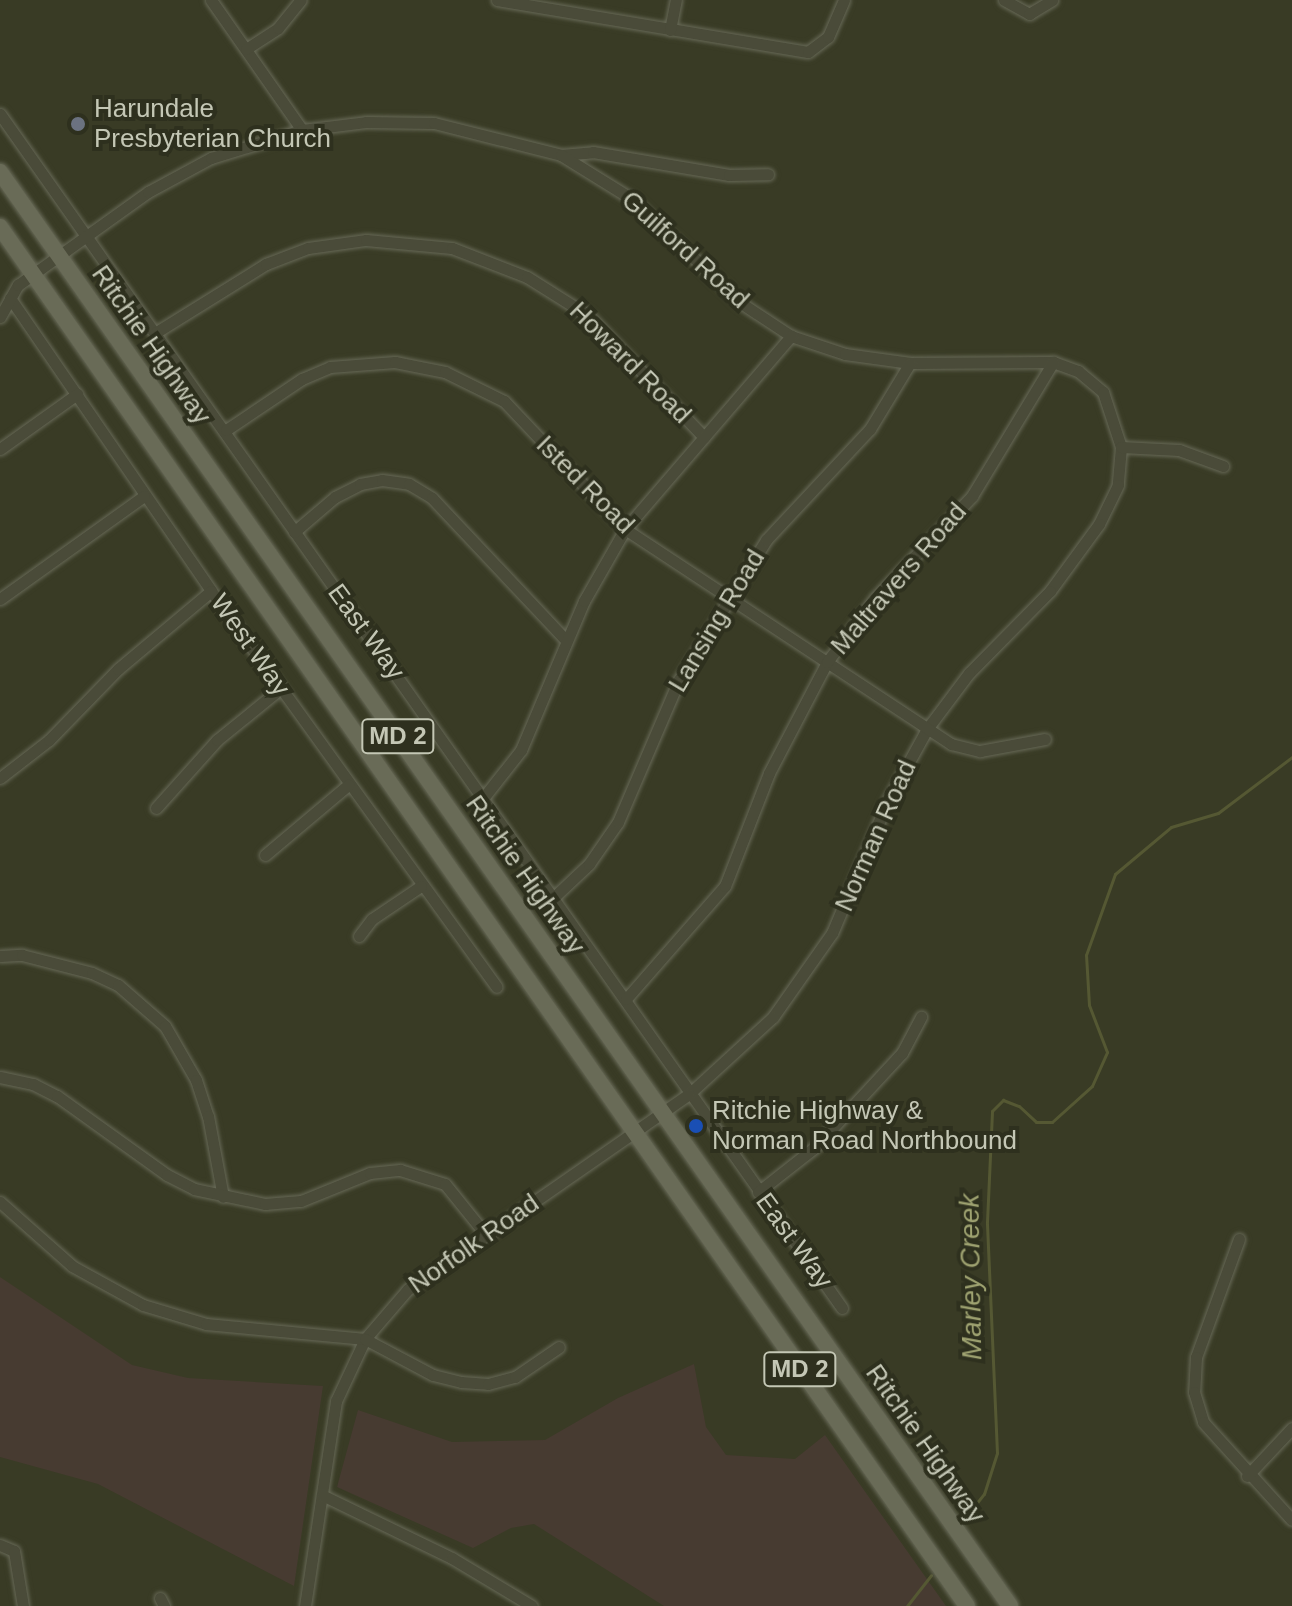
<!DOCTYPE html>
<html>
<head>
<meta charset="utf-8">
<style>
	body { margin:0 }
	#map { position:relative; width:1292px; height:1606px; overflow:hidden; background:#393b25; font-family:Helvetica,sans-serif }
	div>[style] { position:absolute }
	.green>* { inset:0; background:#473b31 }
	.stream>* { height:3px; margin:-1.5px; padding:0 1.5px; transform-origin:1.5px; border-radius:1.5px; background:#555833 }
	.roads { filter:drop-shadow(0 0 2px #676957) drop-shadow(0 0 2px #676957) }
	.minor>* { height:11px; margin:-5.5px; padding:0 5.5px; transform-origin:5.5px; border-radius:5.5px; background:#4a4b39 }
	.primary>* { height:16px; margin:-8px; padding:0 8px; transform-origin:8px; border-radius:8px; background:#696b57 }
	.dots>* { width:22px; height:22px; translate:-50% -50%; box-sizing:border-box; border:4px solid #2e301e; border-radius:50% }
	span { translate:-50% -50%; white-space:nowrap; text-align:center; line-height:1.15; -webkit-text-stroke:8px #2e301e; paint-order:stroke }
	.shield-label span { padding:2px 6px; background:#2e301e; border:2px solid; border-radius:6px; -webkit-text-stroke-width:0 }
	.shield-label { font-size:24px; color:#c4c7b5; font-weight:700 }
	.poi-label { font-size:26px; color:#c4c7b5 }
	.left { translate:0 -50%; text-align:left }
	.street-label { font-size:26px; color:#c4c7b5 }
	.water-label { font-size:28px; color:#9fa371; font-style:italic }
</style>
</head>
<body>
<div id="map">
	<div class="green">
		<div style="clip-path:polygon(0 1277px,132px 1365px,188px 1378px,323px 1386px,294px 1586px,98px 1484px,0 1457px)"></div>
		<div style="clip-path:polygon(694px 1364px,706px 1427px,726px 1455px,795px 1459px,825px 1435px,946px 1606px,664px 1606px,534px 1524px,511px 1528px,473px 1548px,337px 1487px,358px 1410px,452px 1442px,545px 1440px,618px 1398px)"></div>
	</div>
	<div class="stream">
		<div style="left:965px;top:1518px;width:31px;rotate:-52deg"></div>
		<div style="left:984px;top:1494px;width:43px;rotate:-72.4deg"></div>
		<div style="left:997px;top:1453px;width:231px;rotate:-92.5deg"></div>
		<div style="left:987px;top:1222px;width:111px;rotate:-87.4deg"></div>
		<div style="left:992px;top:1111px;width:16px;rotate:-45deg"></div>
		<div style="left:1003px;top:1100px;width:17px;rotate:21deg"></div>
		<div style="left:1019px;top:1106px;width:23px;rotate:43deg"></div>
		<div style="left:1036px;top:1122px;width:16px"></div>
		<div style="left:1052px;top:1122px;width:54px;rotate:-42deg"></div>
		<div style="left:1092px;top:1086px;width:37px;rotate:-66deg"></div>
		<div style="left:1107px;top:1052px;width:50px;rotate:-111deg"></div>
		<div style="left:1089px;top:1005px;width:50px;rotate:-93.4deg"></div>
		<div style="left:1086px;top:955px;width:86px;rotate:-70.3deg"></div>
		<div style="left:1115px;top:874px;width:73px;rotate:-40deg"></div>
		<div style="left:1171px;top:827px;width:49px;rotate:-16.6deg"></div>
		<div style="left:1218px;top:813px;width:93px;rotate:-37.1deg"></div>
		<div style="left:907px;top:1606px;width:39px;rotate:-52deg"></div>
	</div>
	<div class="roads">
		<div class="minor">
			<div style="left:211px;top:0;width:159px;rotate:55deg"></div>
			<div style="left:497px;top:0;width:315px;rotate:9.5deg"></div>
			<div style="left:808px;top:52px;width:25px;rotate:-37deg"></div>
			<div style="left:828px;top:37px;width:40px;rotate:-66.6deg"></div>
			<div style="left:1004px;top:0;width:29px;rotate:29deg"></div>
			<div style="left:1029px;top:14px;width:27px;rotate:-31deg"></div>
			<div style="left:670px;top:30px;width:31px;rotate:-79deg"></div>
			<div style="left:246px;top:49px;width:38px;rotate:-33deg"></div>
			<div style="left:278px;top:28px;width:36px;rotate:-51deg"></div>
			<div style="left:0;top:114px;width:1461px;rotate:54.81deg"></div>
			<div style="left:561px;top:155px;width:32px;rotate:-5deg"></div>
			<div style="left:593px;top:152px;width:138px;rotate:9.6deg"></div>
			<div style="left:729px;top:175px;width:39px;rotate:-1deg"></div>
			<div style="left:10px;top:298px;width:355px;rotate:55.5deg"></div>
			<div style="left:211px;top:591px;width:488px;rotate:54.2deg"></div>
			<div style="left:0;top:317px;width:37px;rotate:-61deg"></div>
			<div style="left:18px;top:285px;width:160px;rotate:-35.6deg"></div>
			<div style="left:148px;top:192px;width:72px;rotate:-28.4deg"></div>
			<div style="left:211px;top:158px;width:95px;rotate:-17.1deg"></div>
			<div style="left:302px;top:130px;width:64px;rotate:-7.1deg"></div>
			<div style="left:366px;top:122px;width:68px;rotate:0.8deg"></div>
			<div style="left:434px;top:123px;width:131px;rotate:14.1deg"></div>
			<div style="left:561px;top:155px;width:84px;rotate:31.8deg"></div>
			<div style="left:632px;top:199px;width:151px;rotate:43.7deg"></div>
			<div style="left:741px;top:303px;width:60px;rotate:33.4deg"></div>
			<div style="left:791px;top:336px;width:57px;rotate:18.4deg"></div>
			<div style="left:845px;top:354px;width:66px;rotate:7.9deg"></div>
			<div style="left:910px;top:363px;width:143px;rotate:-0.4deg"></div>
			<div style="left:1053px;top:362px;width:27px;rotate:20deg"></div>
			<div style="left:1078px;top:371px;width:33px;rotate:40deg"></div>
			<div style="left:1103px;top:392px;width:58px;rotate:71.9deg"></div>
			<div style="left:1121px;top:447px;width:38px;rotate:95deg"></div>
			<div style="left:1118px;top:485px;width:43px;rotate:116deg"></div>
			<div style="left:1099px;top:524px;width:83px;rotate:126.2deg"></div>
			<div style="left:1050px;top:591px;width:115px;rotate:134.6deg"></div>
			<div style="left:969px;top:673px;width:70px;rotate:126.9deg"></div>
			<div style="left:927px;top:729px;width:81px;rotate:118.8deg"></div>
			<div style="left:888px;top:800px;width:144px;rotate:112.8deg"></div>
			<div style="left:832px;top:933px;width:103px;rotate:125.1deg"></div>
			<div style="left:773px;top:1017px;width:114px;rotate:137.5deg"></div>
			<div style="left:689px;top:1094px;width:342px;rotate:145.2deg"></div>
			<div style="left:408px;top:1289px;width:66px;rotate:130.7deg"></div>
			<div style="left:365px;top:1339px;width:68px;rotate:115.1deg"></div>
			<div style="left:336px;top:1401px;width:207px;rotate:98.6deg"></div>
			<div style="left:155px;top:333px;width:131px;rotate:-31.9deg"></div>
			<div style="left:266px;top:264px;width:45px;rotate:-20.9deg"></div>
			<div style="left:308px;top:248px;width:59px;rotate:-7.9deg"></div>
			<div style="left:366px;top:240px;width:86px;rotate:5.3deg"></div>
			<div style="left:452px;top:248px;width:80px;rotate:21.1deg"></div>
			<div style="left:527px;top:277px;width:73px;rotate:32.2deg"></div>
			<div style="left:589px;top:316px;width:167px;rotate:46.5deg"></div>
			<div style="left:226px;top:430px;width:92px;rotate:-33.9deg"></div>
			<div style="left:302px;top:379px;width:30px;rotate:-23deg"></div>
			<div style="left:330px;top:367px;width:65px;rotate:-4.4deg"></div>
			<div style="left:395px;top:362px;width:51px;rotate:11.3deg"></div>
			<div style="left:445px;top:372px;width:66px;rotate:26.2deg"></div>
			<div style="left:504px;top:401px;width:176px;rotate:46.6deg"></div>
			<div style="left:625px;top:529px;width:391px;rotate:33.4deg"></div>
			<div style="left:951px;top:744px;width:30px;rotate:14deg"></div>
			<div style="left:980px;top:751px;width:66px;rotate:-10.5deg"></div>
			<div style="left:1121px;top:447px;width:58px;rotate:3deg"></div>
			<div style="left:1179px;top:450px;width:47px;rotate:20deg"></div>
			<div style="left:0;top:449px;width:95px;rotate:-35.5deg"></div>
			<div style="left:294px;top:532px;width:54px;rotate:-40.5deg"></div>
			<div style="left:335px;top:497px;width:28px;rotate:-27deg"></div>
			<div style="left:360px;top:484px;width:22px;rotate:-10deg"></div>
			<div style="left:382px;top:480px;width:27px;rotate:8deg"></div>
			<div style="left:409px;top:484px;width:27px;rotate:31deg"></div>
			<div style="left:432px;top:498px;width:195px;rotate:46.7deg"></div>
			<div style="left:0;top:599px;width:177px;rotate:-35.6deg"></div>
			<div style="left:0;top:778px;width:62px;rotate:-37.8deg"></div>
			<div style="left:49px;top:740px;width:99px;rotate:-45.8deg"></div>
			<div style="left:118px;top:669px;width:121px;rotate:-40deg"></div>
			<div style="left:484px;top:797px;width:60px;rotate:-51.8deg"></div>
			<div style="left:521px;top:750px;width:162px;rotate:-67.1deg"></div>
			<div style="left:584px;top:601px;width:83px;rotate:-60.3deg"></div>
			<div style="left:625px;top:529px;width:255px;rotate:-49.3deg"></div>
			<div style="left:156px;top:808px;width:91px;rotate:-48.1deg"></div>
			<div style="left:217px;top:740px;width:82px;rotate:-39.1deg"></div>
			<div style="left:265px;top:855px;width:109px;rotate:-40.1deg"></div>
			<div style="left:553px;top:898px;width:50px;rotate:-43.4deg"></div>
			<div style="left:589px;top:864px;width:51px;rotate:-55.4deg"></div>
			<div style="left:618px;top:822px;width:155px;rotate:-66.8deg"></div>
			<div style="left:679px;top:680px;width:165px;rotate:-58.1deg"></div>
			<div style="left:766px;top:540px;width:152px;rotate:-46.9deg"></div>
			<div style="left:870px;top:429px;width:77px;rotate:-58.8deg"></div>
			<div style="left:359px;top:936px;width:21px;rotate:-53deg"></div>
			<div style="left:372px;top:919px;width:59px;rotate:-34deg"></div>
			<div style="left:0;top:956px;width:22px;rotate:-3deg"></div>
			<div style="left:22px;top:955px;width:72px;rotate:14.4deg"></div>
			<div style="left:92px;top:973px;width:29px;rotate:25deg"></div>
			<div style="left:118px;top:985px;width:62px;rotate:41.1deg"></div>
			<div style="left:165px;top:1026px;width:62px;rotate:60.1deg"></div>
			<div style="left:196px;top:1080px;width:38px;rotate:72deg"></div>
			<div style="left:208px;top:1116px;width:82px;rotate:79.5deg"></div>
			<div style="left:626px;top:999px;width:150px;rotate:-48.8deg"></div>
			<div style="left:725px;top:886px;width:121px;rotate:-68.7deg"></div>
			<div style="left:769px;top:773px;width:125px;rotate:-62.4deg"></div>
			<div style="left:827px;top:662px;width:80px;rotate:-53.1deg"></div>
			<div style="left:875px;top:598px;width:141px;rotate:-46.4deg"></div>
			<div style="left:972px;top:496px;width:157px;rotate:-58.8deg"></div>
			<div style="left:0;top:1077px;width:34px;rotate:12deg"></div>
			<div style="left:33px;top:1084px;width:27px;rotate:27deg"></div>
			<div style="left:57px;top:1096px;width:135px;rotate:35.7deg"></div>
			<div style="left:167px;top:1175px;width:30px;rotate:27deg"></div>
			<div style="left:194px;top:1189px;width:73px;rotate:11.9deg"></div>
			<div style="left:265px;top:1204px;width:36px;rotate:-5deg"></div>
			<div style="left:301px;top:1201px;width:74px;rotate:-22.1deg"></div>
			<div style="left:370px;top:1173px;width:30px;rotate:-6deg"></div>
			<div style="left:400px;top:1170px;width:47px;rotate:17.3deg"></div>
			<div style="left:445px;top:1184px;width:65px;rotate:51.2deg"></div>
			<div style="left:758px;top:1192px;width:71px;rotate:-38.2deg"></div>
			<div style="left:814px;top:1148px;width:129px;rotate:-47.2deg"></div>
			<div style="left:902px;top:1053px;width:41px;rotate:-62.2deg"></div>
			<div style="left:0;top:1202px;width:96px;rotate:41.6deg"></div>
			<div style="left:72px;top:1266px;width:81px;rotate:28.8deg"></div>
			<div style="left:143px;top:1305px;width:66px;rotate:16.8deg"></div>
			<div style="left:206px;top:1324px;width:160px;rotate:5.4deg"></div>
			<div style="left:365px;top:1339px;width:77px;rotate:27.9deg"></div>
			<div style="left:433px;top:1375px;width:29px;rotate:14deg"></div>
			<div style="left:461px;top:1382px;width:27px;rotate:4deg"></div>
			<div style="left:488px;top:1384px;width:28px;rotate:-15deg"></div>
			<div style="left:515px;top:1377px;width:53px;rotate:-34.3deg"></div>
			<div style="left:1239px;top:1239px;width:126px;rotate:110deg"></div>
			<div style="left:1196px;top:1357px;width:35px;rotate:93deg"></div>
			<div style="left:1194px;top:1392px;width:31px;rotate:73deg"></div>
			<div style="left:1203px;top:1422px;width:132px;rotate:47.8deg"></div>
			<div style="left:1247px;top:1476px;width:66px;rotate:-46.8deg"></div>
			<div style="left:322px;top:1495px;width:144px;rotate:25.9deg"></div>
			<div style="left:452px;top:1558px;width:93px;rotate:31deg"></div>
			<div style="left:0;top:1545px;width:15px;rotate:23deg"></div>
			<div style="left:14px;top:1551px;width:56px;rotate:80.7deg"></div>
			<div style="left:160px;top:1598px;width:9px;rotate:63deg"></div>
		</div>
		<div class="primary">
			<div style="left:0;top:172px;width:1754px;rotate:54.84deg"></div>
			<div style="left:0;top:227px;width:1684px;rotate:54.96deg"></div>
		</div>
	</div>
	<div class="dots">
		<div style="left:78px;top:124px;background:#6b7280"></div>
		<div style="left:696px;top:1126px;background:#1a4fb4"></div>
	</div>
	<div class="shield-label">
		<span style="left:398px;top:736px">MD 2</span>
		<span style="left:800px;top:1369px">MD 2</span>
	</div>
	<div class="poi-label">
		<span class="left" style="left:94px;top:124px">Harundale<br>Presbyterian Church</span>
		<span class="left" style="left:712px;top:1126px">Ritchie Highway &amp;<br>Norman Road Northbound</span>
	</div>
	<div class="street-label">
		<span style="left:685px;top:250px;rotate:42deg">Guilford Road</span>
		<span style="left:151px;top:345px;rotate:55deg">Ritchie Highway</span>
		<span style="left:630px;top:363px;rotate:45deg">Howard Road</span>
		<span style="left:585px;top:485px;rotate:45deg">Isted Road</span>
		<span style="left:899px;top:579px;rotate:-49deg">Maltravers Road</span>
		<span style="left:717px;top:621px;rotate:-59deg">Lansing Road</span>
		<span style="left:366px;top:632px;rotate:54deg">East Way</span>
		<span style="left:250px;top:645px;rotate:55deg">West Way</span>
		<span style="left:876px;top:836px;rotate:-66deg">Norman Road</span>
		<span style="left:525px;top:875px;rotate:55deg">Ritchie Highway</span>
		<span style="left:794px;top:1241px;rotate:54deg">East Way</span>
		<span style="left:474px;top:1244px;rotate:-35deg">Norfolk Road</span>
		<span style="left:925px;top:1444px;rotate:55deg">Ritchie Highway</span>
	</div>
	<div class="water-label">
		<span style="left:971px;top:1277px;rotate:-91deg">Marley Creek</span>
	</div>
</div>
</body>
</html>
